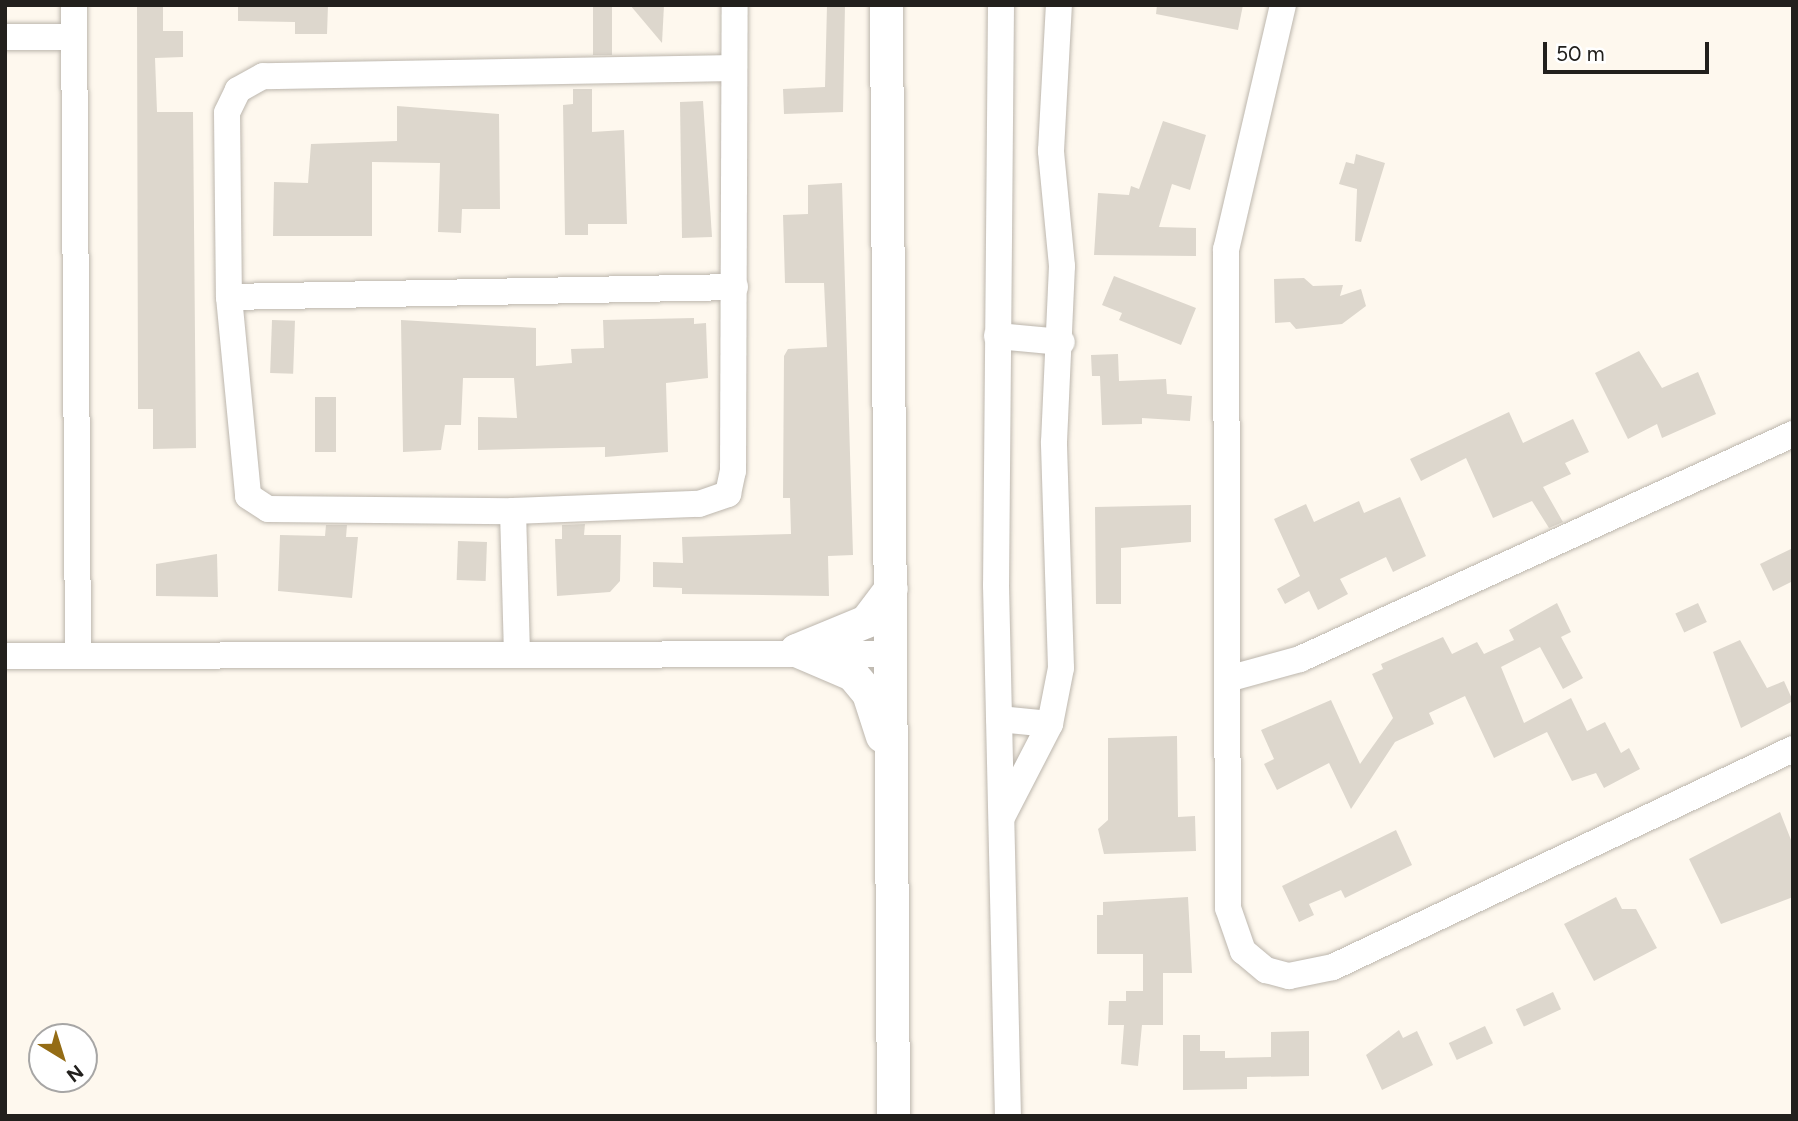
<!DOCTYPE html>
<html>
<head>
<meta charset="utf-8">
<style>
	body { margin:0 }
	#map { position:relative; width:1798px; height:1121px; overflow:hidden; background:#fef8ee; font-family:Figtree,sans-serif }
	div>[style] { position:absolute }
	.building>* { inset:0; background:#ddd7cd; transform-origin:0 0 }
	.roads { filter:drop-shadow(0 0 2px #bcb6ad) drop-shadow(0 0 2px #bcb6ad) }
	.minor>* { height:26px; margin:-13px; padding:0 13px; transform-origin:13px; border-radius:13px; background:#fff }
	.major>* { height:33px; margin:-16.5px; padding:0 16.5px; transform-origin:16.5px; border-radius:16.5px; background:#fff }
	span { translate:-50% -50%; white-space:nowrap; text-align:center; line-height:1.15; -webkit-text-stroke:7px #fff; paint-order:stroke }
	.frame { position:absolute; inset:0; border:7px solid #22201d; pointer-events:none }
	.north { position:absolute; left:28px; top:1023px; width:70px; height:70px; box-sizing:border-box; background:#fff; border:2px solid #a7a6a5; border-radius:50%; rotate:142deg; font-size:19px; font-weight:700; line-height:28px; text-align:center; color:#22201d }
	.north::after { content:''; display:block; margin:auto; width:24px; height:32px; background:#946c15; clip-path:polygon(50% 0,100% 100%,50% 72%,0 100%) }
	.scale { position:absolute; left:1543px; top:42px; width:166px; height:32px; box-sizing:border-box; border:4px solid #22201d; border-top:0; padding-left:9px; font-size:21px; line-height:24px; white-space:nowrap; color:#22201d; -webkit-text-stroke:5px #fff; paint-order:stroke }
</style>
</head>
<body>
<div id="map">
	<div class="building">
		<div style="clip-path:polygon(137px 5px,163px 5px,163px 31px,183px 31px,183px 57px,155px 58px,157px 112px,193px 112px,196px 448px,153px 449px,153px 409px,138px 409px)"></div>
		<div style="clip-path:polygon(238px 5px,328px 5px,327px 34px,295px 34px,295px 22px,238px 21px)"></div>
		<div style="left:593px;top:5px;width:19px;height:50px"></div>
		<div style="clip-path:polygon(630px 5px,664px 5px,662px 43px)"></div>
		<div style="clip-path:polygon(827px 5px,845px 5px,843px 112px,784px 114px,783px 89px,825px 87px)"></div>
		<div style="clip-path:polygon(1157px 5px,1243px 5px,1238px 30px,1156px 14px)"></div>
		<div style="clip-path:polygon(573px 89px,592px 89px,592px 132px,624px 130px,627px 224px,588px 224px,588px 235px,565px 235px,563px 105px,573px 104px)"></div>
		<div style="clip-path:polygon(703px 101px,712px 237px,682px 238px,680px 102px)"></div>
		<div style="clip-path:polygon(397px 106px,499px 114px,500px 209px,462px 209px,461px 233px,438px 232px,440px 163px,372px 162px,372px 236px,273px 236px,274px 182px,308px 183px,311px 144px,397px 141px)"></div>
		<div style="clip-path:polygon(1163px 121px,1206px 135px,1190px 190px,1172px 184px,1159px 227px,1196px 228px,1196px 256px,1094px 255px,1098px 193px,1129px 195px,1131px 186px,1139px 189px)"></div>
		<div style="clip-path:polygon(1356px 154px,1385px 163px,1361px 242px,1355px 241px,1357px 189px,1339px 184px,1346px 162px,1354px 164px)"></div>
		<div style="clip-path:polygon(842px 183px,853px 555px,828px 556px,829px 596px,682px 594px,682px 588px,653px 587px,653px 562px,683px 563px,682px 537px,791px 534px,790px 498px,783px 498px,784px 356px,788px 349px,827px 347px,824px 283px,785px 283px,783px 215px,808px 214px,808px 185px)"></div>
		<div style="clip-path:polygon(1114px 276px,1196px 308px,1181px 345px,1119px 320px,1122px 313px,1102px 305px)"></div>
		<div style="clip-path:polygon(1304px 278px,1313px 286px,1343px 285px,1340px 296px,1361px 289px,1366px 306px,1342px 324px,1296px 329px,1290px 322px,1275px 323px,1274px 279px)"></div>
		<div style="clip-path:polygon(694px 318px,694px 324px,706px 323px,708px 378px,666px 383px,668px 452px,605px 457px,605px 447px,478px 450px,478px 417px,517px 418px,514px 378px,463px 378px,461px 425px,445px 425px,441px 450px,403px 452px,401px 320px,536px 328px,536px 366px,572px 363px,571px 349px,604px 348px,603px 320px)"></div>
		<div style="left:272px;top:320px;width:23px;height:53px;rotate:2deg"></div>
		<div style="clip-path:polygon(1639px 351px,1662px 388px,1698px 372px,1716px 414px,1662px 438px,1657px 424px,1628px 439px,1595px 373px)"></div>
		<div style="clip-path:polygon(1118px 354px,1119px 381px,1166px 379px,1167px 394px,1192px 396px,1190px 421px,1142px 418px,1142px 424px,1102px 425px,1100px 376px,1092px 376px,1091px 355px)"></div>
		<div style="left:315px;top:397px;width:21px;height:55px"></div>
		<div style="clip-path:polygon(1509px 412px,1523px 443px,1573px 419px,1589px 452px,1565px 463px,1571px 474px,1543px 487px,1563px 522px,1549px 528px,1532px 501px,1493px 518px,1466px 458px,1421px 481px,1410px 459px)"></div>
		<div style="clip-path:polygon(1400px 497px,1426px 556px,1393px 572px,1386px 557px,1340px 579px,1348px 594px,1318px 610px,1309px 591px,1285px 604px,1277px 589px,1300px 576px,1274px 519px,1306px 504px,1314px 522px,1359px 501px,1364px 513px)"></div>
		<div style="clip-path:polygon(1191px 505px,1191px 542px,1121px 548px,1121px 604px,1096px 604px,1095px 507px)"></div>
		<div style="clip-path:polygon(585px 524px,584px 535px,621px 535px,620px 581px,610px 592px,557px 596px,555px 539px,562px 539px,562px 525px)"></div>
		<div style="clip-path:polygon(326px 525px,347px 525px,346px 537px,358px 537px,352px 598px,278px 591px,280px 535px,325px 536px)"></div>
		<div style="left:458px;top:541px;width:29px;height:39px;rotate:2deg"></div>
		<div style="clip-path:polygon(1793px 548px,1793px 581px,1773px 591px,1760px 564px)"></div>
		<div style="clip-path:polygon(217px 554px,218px 597px,156px 596px,156px 564px)"></div>
		<div style="clip-path:polygon(1557px 603px,1571px 632px,1561px 637px,1583px 678px,1563px 689px,1540px 647px,1501px 667px,1524px 723px,1571px 698px,1587px 731px,1605px 722px,1621px 753px,1629px 748px,1640px 769px,1604px 788px,1596px 773px,1572px 781px,1547px 732px,1494px 758px,1465px 696px,1429px 713px,1434px 724px,1395px 742px,1351px 809px,1329px 763px,1277px 790px,1264px 764px,1274px 759px,1261px 730px,1331px 700px,1360px 764px,1393px 718px,1372px 674px,1383px 669px,1381px 664px,1443px 637px,1452px 654px,1477px 642px,1484px 654px,1514px 640px,1509px 630px)"></div>
		<div style="left:1698px;top:603px;width:21px;height:25px;rotate:65deg"></div>
		<div style="clip-path:polygon(1740px 640px,1767px 688px,1784px 681px,1793px 701px,1741px 728px,1713px 652px)"></div>
		<div style="clip-path:polygon(1177px 736px,1178px 817px,1195px 816px,1196px 851px,1104px 854px,1098px 829px,1108px 820px,1108px 738px)"></div>
		<div style="clip-path:polygon(1780px 812px,1793px 845px,1793px 897px,1721px 924px,1689px 859px)"></div>
		<div style="clip-path:polygon(1396px 830px,1412px 865px,1345px 898px,1341px 890px,1309px 904px,1314px 915px,1299px 922px,1282px 886px)"></div>
		<div style="clip-path:polygon(1188px 897px,1192px 973px,1163px 973px,1163px 1025px,1142px 1025px,1138px 1066px,1121px 1064px,1124px 1025px,1108px 1025px,1109px 1001px,1126px 1001px,1126px 991px,1143px 991px,1143px 954px,1097px 954px,1097px 915px,1103px 915px,1103px 902px)"></div>
		<div style="clip-path:polygon(1616px 897px,1622px 909px,1636px 909px,1657px 948px,1594px 981px,1564px 924px)"></div>
		<div style="left:1553px;top:992px;width:19px;height:41px;rotate:65deg"></div>
		<div style="left:1485px;top:1026px;width:19px;height:40px;rotate:65deg"></div>
		<div style="clip-path:polygon(1399px 1030px,1403px 1038px,1417px 1031px,1433px 1065px,1382px 1090px,1366px 1055px)"></div>
		<div style="clip-path:polygon(1309px 1031px,1309px 1076px,1247px 1077px,1247px 1089px,1183px 1090px,1183px 1035px,1200px 1035px,1200px 1051px,1225px 1051px,1225px 1058px,1271px 1057px,1271px 1032px)"></div>
	</div>
	<div class="roads">
		<div class="minor">
			<div style="left:74px;top:5px;width:650px;rotate:89.65deg"></div>
			<div style="left:1001px;top:5px;width:580px;rotate:90.49deg"></div>
			<div style="left:996px;top:585px;width:531px;rotate:88.71deg"></div>
			<div style="left:1283px;top:5px;width:251px;rotate:103.1deg"></div>
			<div style="left:1226px;top:249px;width:659px;rotate:89.83deg"></div>
			<div style="left:1228px;top:908px;width:46px;rotate:70.8deg"></div>
			<div style="left:1243px;top:951px;width:30px;rotate:40deg"></div>
			<div style="left:1266px;top:970px;width:24px;rotate:15deg"></div>
			<div style="left:1289px;top:976px;width:45px;rotate:-11.6deg"></div>
			<div style="left:1333px;top:967px;width:509px;rotate:-25.36deg"></div>
			<div style="left:5px;top:37px;width:69px"></div>
			<div style="left:734px;top:68px;width:471px;rotate:179deg"></div>
			<div style="left:263px;top:76px;width:29px;rotate:151deg"></div>
			<div style="left:238px;top:90px;width:25px;rotate:116deg"></div>
			<div style="left:227px;top:113px;width:184px;rotate:89.4deg"></div>
			<div style="left:229px;top:297px;width:200px;rotate:84.5deg"></div>
			<div style="left:248px;top:496px;width:24px;rotate:33deg"></div>
			<div style="left:268px;top:509px;width:245px;rotate:0.5deg"></div>
			<div style="left:513px;top:511px;width:186px;rotate:-2.2deg"></div>
			<div style="left:699px;top:504px;width:31px;rotate:-19deg"></div>
			<div style="left:728px;top:494px;width:24px;rotate:-78deg"></div>
			<div style="left:733px;top:471px;width:466px;rotate:-89.8deg"></div>
			<div style="left:229px;top:297px;width:506px;rotate:-1.13deg"></div>
			<div style="left:997px;top:336px;width:65px;rotate:5.3deg"></div>
			<div style="left:513px;top:511px;width:139px;rotate:88.4deg"></div>
			<div style="left:5px;top:656px;width:886px;rotate:-0.13deg"></div>
			<div style="left:1231px;top:678px;width:72px;rotate:-15.4deg"></div>
			<div style="left:1300px;top:659px;width:542px;rotate:-24.53deg"></div>
			<div style="left:999px;top:719px;width:51px;rotate:5.6deg"></div>
			<div style="left:1002px;top:817px;width:105px;rotate:-62.7deg"></div>
			<div style="left:1050px;top:724px;width:57px;rotate:-78.9deg"></div>
			<div style="left:1061px;top:668px;width:226px;rotate:-91.8deg"></div>
			<div style="left:1054px;top:442px;width:176px;rotate:-87.4deg"></div>
			<div style="left:1062px;top:266px;width:116px;rotate:-95.5deg"></div>
			<div style="left:1051px;top:151px;width:146px;rotate:-86.9deg"></div>
		</div>
		<div class="major">
			<div style="left:886px;top:5px;width:1111px;rotate:89.64deg"></div>
			<div style="left:796px;top:650px;width:61px;rotate:23.2deg"></div>
			<div style="left:852px;top:674px;width:25px;rotate:50deg"></div>
			<div style="left:868px;top:693px;width:45px;rotate:72deg"></div>
			<div style="left:796px;top:650px;width:76px;rotate:-22.5deg"></div>
			<div style="left:866px;top:621px;width:41px;rotate:-52.9deg"></div>
		</div>
	</div>
	<div class="frame"></div>
	<div class="north">N</div>
	<div class="scale">50 m</div>
</div>
</body>
</html>
